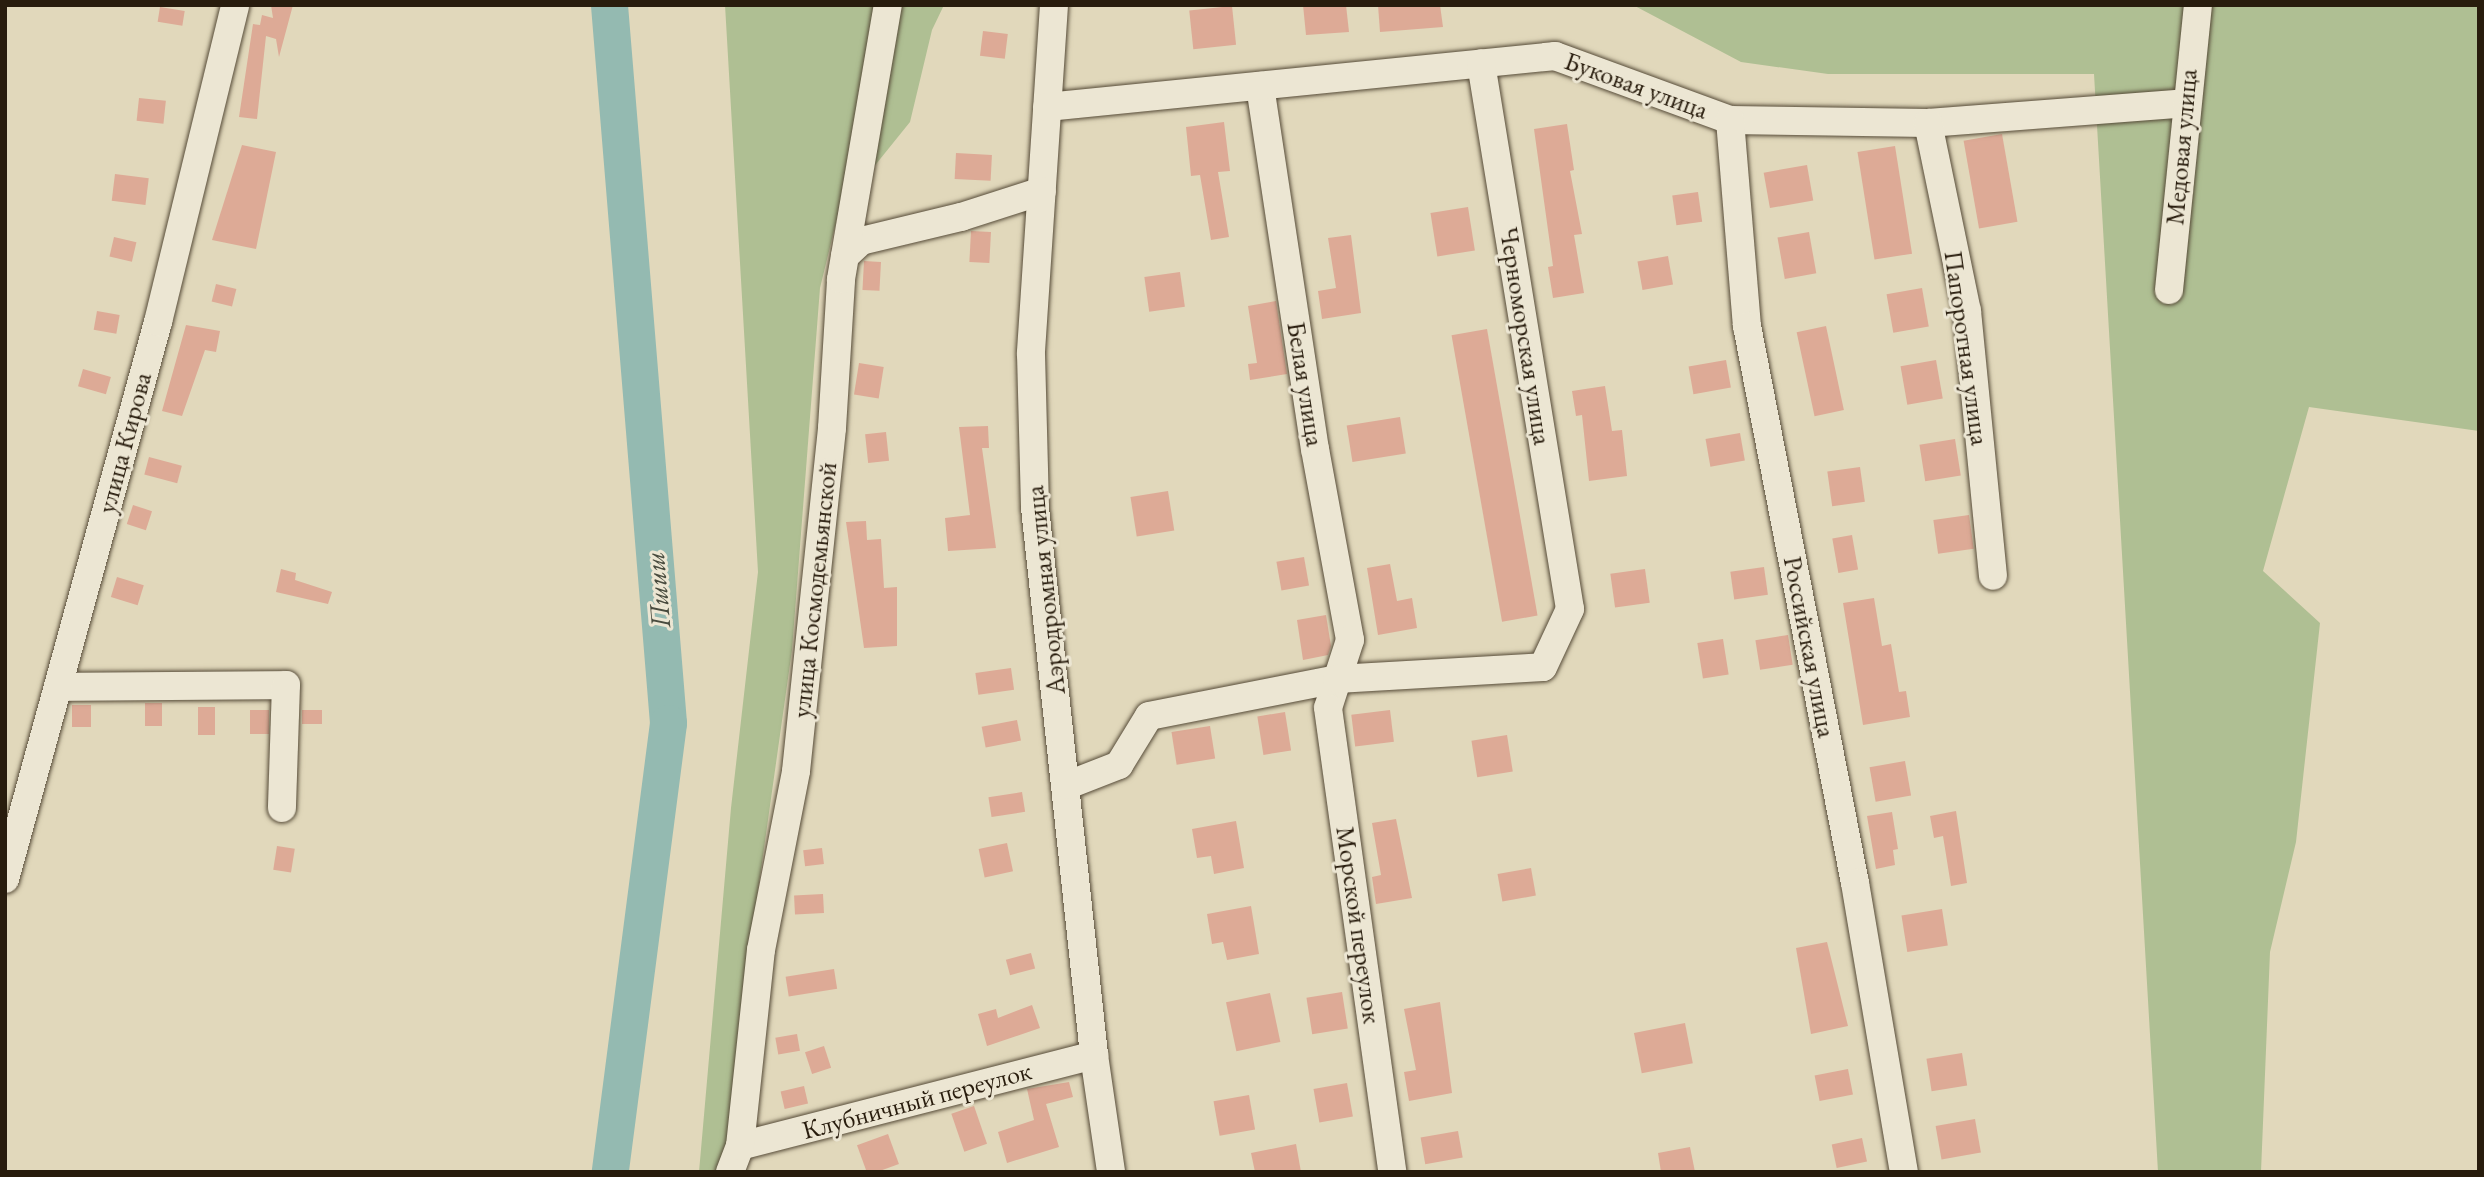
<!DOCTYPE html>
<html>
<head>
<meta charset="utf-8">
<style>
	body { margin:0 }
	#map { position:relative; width:2484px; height:1177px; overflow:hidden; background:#e1d8bb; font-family:"EB Garamond",serif }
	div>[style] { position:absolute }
	.green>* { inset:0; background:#afbf93 }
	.river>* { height:37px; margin:-18.5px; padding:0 18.5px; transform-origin:18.5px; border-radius:18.5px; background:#94bab1 }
	.building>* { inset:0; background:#ddaa96; transform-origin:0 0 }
	.roads { filter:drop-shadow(0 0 2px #564b38) drop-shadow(0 0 2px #564b38) }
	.minor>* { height:28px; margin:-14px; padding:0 14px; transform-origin:14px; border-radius:14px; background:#ece6d3 }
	span { translate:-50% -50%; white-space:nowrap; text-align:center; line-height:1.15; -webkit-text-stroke:6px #ece6d3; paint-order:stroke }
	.street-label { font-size:26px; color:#281c0d }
	.water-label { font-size:28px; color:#484b3e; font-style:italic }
	.frame { position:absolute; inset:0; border:7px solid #281c0d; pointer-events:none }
</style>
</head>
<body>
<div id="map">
	<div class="green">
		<div style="clip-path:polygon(725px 5px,944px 5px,932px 30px,910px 122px,839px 210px,820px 288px,792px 650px,752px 933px,730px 1149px,715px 1172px,699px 1172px,731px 808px,758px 572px)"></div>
		<div style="clip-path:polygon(1633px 5px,2479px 5px,2479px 431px,2309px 407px,2263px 571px,2320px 623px,2296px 842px,2270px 952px,2261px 1172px,2158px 1172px,2094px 74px,1828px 74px,1741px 62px)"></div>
	</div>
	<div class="river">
		<div style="left:609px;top:5px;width:720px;rotate:85.3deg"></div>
		<div style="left:668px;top:723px;width:453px;rotate:97.4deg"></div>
	</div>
	<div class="building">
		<div style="clip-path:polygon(271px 5px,293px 5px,279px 57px,276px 39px,266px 36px,257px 119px,239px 117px,253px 24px,260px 25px,262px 15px,273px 18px)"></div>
		<div style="clip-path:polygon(1303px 5px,1346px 5px,1349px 32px,1306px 35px)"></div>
		<div style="clip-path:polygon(1378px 5px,1440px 5px,1443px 27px,1380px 32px)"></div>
		<div style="left:1232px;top:6px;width:39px;height:43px;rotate:84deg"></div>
		<div style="left:160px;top:7px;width:25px;height:15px;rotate:9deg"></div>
		<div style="left:983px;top:31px;width:25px;height:25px;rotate:7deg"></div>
		<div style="left:139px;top:98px;width:27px;height:23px;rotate:6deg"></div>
		<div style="clip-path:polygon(1224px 122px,1230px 171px,1218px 172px,1229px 237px,1211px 240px,1200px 175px,1191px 176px,1186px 127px)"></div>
		<div style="clip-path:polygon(1567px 124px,1574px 170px,1570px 171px,1582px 234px,1574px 235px,1584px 293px,1553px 298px,1548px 267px,1553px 266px,1534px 129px)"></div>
		<div style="left:2002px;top:134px;width:89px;height:39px;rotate:80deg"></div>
		<div style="clip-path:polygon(242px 145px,276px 152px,256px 249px,212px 240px)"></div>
		<div style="left:1895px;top:146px;width:109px;height:38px;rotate:81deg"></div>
		<div style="left:956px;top:153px;width:36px;height:26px;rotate:3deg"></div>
		<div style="left:1807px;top:165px;width:36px;height:44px;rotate:80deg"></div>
		<div style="left:115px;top:174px;width:34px;height:27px;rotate:7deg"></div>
		<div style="left:1698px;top:192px;width:30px;height:26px;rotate:82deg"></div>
		<div style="left:1468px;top:207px;width:44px;height:38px;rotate:81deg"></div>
		<div style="left:971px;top:231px;width:20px;height:31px;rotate:3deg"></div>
		<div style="left:1809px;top:232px;width:42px;height:32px;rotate:80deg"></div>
		<div style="clip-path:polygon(1351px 235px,1361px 313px,1322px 319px,1318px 291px,1336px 288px,1328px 238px)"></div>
		<div style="left:114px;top:237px;width:23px;height:20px;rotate:13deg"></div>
		<div style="left:1668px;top:256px;width:29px;height:31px;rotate:80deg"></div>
		<div style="left:864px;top:261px;width:17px;height:29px;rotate:3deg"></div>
		<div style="left:1180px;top:272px;width:35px;height:36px;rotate:82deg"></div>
		<div style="left:216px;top:284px;width:21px;height:18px;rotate:14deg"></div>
		<div style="left:1922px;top:288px;width:39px;height:36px;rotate:80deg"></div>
		<div style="clip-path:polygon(1276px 301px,1287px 374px,1250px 380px,1248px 364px,1257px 363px,1248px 306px)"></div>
		<div style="left:97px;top:311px;width:23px;height:19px;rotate:10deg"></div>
		<div style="clip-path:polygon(186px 325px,220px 331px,216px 352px,205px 350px,182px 416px,162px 411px)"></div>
		<div style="left:1826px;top:326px;width:86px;height:30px;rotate:78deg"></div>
		<div style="left:1487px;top:329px;width:291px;height:36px;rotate:80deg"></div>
		<div style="left:1726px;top:360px;width:28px;height:38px;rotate:80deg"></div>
		<div style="left:1936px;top:360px;width:39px;height:36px;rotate:80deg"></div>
		<div style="left:859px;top:363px;width:25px;height:32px;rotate:9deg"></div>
		<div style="left:83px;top:369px;width:29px;height:18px;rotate:16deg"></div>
		<div style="clip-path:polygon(1605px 386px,1612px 431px,1622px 430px,1627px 476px,1589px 481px,1582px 415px,1576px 416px,1572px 391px)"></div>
		<div style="left:1400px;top:417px;width:37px;height:54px;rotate:81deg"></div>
		<div style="clip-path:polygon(988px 426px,989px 448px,982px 448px,996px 548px,948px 551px,945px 518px,970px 515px,959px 427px)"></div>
		<div style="left:886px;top:432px;width:29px;height:21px;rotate:84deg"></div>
		<div style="left:1740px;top:433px;width:28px;height:35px;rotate:80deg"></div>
		<div style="left:1955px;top:439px;width:37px;height:36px;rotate:81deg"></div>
		<div style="left:149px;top:457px;width:34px;height:18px;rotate:15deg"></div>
		<div style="left:1860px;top:467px;width:35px;height:33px;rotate:82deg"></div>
		<div style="left:1168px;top:491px;width:40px;height:38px;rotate:81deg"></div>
		<div style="left:133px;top:505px;width:20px;height:20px;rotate:18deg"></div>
		<div style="left:1969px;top:515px;width:34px;height:36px;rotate:82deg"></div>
		<div style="clip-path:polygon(866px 521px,867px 540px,881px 539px,884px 588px,897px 587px,897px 646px,864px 648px,846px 522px)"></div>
		<div style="left:1852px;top:535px;width:35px;height:20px;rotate:80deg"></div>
		<div style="left:1304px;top:557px;width:29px;height:28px;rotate:80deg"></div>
		<div style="clip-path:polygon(1390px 564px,1397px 601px,1412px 598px,1417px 628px,1378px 635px,1367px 568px)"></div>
		<div style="left:1764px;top:567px;width:28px;height:34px;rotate:82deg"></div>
		<div style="clip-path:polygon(281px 569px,296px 573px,295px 580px,332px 592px,328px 604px,276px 592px)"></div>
		<div style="left:1645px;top:569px;width:34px;height:35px;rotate:82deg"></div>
		<div style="left:117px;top:577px;width:28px;height:21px;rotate:17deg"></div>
		<div style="clip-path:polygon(1874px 598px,1882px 646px,1891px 644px,1899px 692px,1906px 691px,1910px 717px,1863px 725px,1843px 603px)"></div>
		<div style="clip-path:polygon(1326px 615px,1331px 646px,1328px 655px,1303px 660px,1297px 620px)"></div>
		<div style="left:1788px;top:635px;width:30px;height:33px;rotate:81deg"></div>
		<div style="left:1723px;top:639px;width:36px;height:26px;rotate:81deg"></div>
		<div style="left:1011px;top:668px;width:22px;height:36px;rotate:82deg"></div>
		<div style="left:145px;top:703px;width:17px;height:23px"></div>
		<div style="left:72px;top:705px;width:19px;height:22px"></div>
		<div style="left:215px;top:707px;width:28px;height:17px;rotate:90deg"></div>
		<div style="left:250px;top:710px;width:19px;height:24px"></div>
		<div style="left:302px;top:710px;width:20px;height:14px"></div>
		<div style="left:1390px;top:710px;width:32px;height:39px;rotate:83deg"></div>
		<div style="left:1285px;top:712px;width:39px;height:28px;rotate:81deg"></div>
		<div style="left:1017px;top:720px;width:21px;height:36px;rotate:79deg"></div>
		<div style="left:1210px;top:726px;width:33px;height:39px;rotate:81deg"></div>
		<div style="left:1507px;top:735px;width:37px;height:36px;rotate:81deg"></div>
		<div style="left:1905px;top:761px;width:35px;height:36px;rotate:80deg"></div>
		<div style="left:1022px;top:792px;width:20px;height:34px;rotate:81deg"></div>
		<div style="clip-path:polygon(1956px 811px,1967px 883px,1951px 886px,1943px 836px,1934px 838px,1930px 816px)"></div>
		<div style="clip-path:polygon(1892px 812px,1898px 849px,1893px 850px,1895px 865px,1876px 869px,1867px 816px)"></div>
		<div style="clip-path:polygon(1396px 819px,1412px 898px,1376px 904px,1372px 877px,1381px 875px,1372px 823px)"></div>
		<div style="clip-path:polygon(1236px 821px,1244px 868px,1214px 874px,1211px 856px,1197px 858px,1192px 829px)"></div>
		<div style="left:1007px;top:843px;width:29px;height:29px;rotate:78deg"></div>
		<div style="left:277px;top:846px;width:18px;height:24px;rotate:9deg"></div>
		<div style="left:822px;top:848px;width:16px;height:19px;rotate:83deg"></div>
		<div style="left:1531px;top:868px;width:28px;height:34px;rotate:80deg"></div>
		<div style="left:823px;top:894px;width:19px;height:29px;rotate:87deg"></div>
		<div style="clip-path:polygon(1251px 906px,1259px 954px,1227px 960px,1223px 942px,1212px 944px,1207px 914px)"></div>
		<div style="left:1942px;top:909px;width:37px;height:41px;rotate:81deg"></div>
		<div style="clip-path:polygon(1827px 942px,1848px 1026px,1811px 1034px,1796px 948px)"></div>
		<div style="left:1031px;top:953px;width:16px;height:26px;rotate:75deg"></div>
		<div style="left:834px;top:969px;width:20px;height:49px;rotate:81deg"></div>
		<div style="left:1342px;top:992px;width:37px;height:36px;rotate:81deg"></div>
		<div style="left:1270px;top:993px;width:50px;height:45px;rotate:78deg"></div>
		<div style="clip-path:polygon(1440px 1002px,1452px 1093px,1409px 1101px,1404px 1072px,1416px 1070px,1404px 1009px)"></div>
		<div style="clip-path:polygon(1032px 1005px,1040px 1028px,987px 1046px,978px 1014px,996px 1009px,998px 1018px)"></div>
		<div style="left:1685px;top:1023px;width:41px;height:52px;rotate:79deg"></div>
		<div style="left:797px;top:1034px;width:17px;height:22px;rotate:80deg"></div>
		<div style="left:824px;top:1046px;width:23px;height:20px;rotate:72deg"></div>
		<div style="left:1962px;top:1053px;width:33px;height:36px;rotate:81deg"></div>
		<div style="left:1848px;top:1069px;width:26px;height:34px;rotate:79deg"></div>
		<div style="clip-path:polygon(1069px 1082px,1073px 1097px,1046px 1104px,1059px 1147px,1007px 1163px,998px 1132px,1034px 1120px,1027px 1089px)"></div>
		<div style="left:1347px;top:1083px;width:34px;height:34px;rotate:80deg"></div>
		<div style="left:804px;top:1086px;width:18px;height:24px;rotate:77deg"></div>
		<div style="left:1249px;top:1095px;width:35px;height:36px;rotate:80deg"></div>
		<div style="left:974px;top:1106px;width:40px;height:24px;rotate:71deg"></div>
		<div style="left:1975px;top:1119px;width:34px;height:40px;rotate:80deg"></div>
		<div style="left:1458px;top:1131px;width:27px;height:38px;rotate:80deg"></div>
		<div style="left:888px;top:1134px;width:32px;height:33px;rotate:70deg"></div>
		<div style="left:1862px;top:1138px;width:24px;height:31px;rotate:78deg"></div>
		<div style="clip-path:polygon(1296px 1144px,1301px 1172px,1255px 1172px,1251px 1153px)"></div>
		<div style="clip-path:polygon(1690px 1147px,1695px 1172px,1661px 1172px,1658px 1153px)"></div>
	</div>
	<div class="roads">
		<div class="minor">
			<div style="left:1054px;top:5px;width:350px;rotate:93.8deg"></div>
			<div style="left:1031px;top:354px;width:154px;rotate:88.5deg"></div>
			<div style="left:1035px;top:508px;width:550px;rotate:83.84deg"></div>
			<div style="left:1094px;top:1055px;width:118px;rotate:81.7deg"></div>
			<div style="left:1260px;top:86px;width:367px;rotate:81.4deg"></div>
			<div style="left:1315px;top:449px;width:194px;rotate:79.6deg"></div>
			<div style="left:1350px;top:640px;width:71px;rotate:107.9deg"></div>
			<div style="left:1328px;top:708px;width:468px;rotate:82.1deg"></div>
			<div style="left:1047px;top:107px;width:511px;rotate:-5.73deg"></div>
			<div style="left:1555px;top:56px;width:186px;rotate:20.1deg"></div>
			<div style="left:1730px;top:120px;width:198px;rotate:0.9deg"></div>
			<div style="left:1928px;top:123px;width:258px;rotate:-4.4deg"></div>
			<div style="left:1730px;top:120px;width:207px;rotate:85.3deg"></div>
			<div style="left:1747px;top:326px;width:567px;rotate:79.03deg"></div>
			<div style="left:1855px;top:883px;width:293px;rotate:80.4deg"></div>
			<div style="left:1928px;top:123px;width:192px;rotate:78.3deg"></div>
			<div style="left:1967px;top:311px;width:266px;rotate:84.4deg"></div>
			<div style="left:845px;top:256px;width:22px;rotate:-43deg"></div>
			<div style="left:861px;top:241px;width:103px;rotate:-13.5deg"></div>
			<div style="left:961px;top:217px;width:85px;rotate:-17.8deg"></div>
			<div style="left:2169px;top:290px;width:286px;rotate:-84.2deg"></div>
			<div style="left:58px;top:687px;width:228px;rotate:-0.5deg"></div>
			<div style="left:286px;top:685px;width:123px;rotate:91.9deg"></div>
			<div style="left:1068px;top:785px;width:55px;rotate:-21.4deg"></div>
			<div style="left:1119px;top:765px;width:57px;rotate:-58.5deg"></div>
			<div style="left:1149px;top:716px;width:192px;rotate:-11.1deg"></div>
			<div style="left:1337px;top:679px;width:206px;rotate:-3.3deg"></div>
			<div style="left:1543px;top:667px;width:64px;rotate:-65deg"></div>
			<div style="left:1570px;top:609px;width:553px;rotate:-99.26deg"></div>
			<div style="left:5px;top:879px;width:578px;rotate:-74.64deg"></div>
			<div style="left:158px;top:322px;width:326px;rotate:-76.3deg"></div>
			<div style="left:740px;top:1146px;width:366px;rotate:-14.4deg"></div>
			<div style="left:730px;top:1172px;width:28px;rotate:-69deg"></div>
			<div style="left:740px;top:1146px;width:197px;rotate:-83.9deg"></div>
			<div style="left:761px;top:950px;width:182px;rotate:-78.9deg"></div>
			<div style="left:796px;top:771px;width:345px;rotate:-84deg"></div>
			<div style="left:832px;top:428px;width:149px;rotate:-86.5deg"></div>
			<div style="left:841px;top:279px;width:278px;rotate:-80.3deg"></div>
		</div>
	</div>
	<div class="street-label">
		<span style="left:1636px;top:86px;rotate:20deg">Буковая улица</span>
		<span style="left:2182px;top:147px;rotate:-85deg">Медовая улица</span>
		<span style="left:1525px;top:336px;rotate:81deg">Черноморская улица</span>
		<span style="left:1966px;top:348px;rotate:82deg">Папоротная улица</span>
		<span style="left:1305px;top:384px;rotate:81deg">Белая улица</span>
		<span style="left:125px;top:443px;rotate:-75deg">улица Кирова</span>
		<span style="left:815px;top:590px;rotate:-84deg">улица Космодемьянской</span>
		<span style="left:1046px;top:590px;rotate:-96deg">Аэродромная улица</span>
		<span style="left:1809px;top:647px;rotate:79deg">Российская улица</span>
		<span style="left:1358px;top:925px;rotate:82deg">Морской переулок</span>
		<span style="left:917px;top:1101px;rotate:-15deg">Клубничный переулок</span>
	</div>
	<div class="water-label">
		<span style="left:657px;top:590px;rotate:-95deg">Пшиш</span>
	</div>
	<div class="frame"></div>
</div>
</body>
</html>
